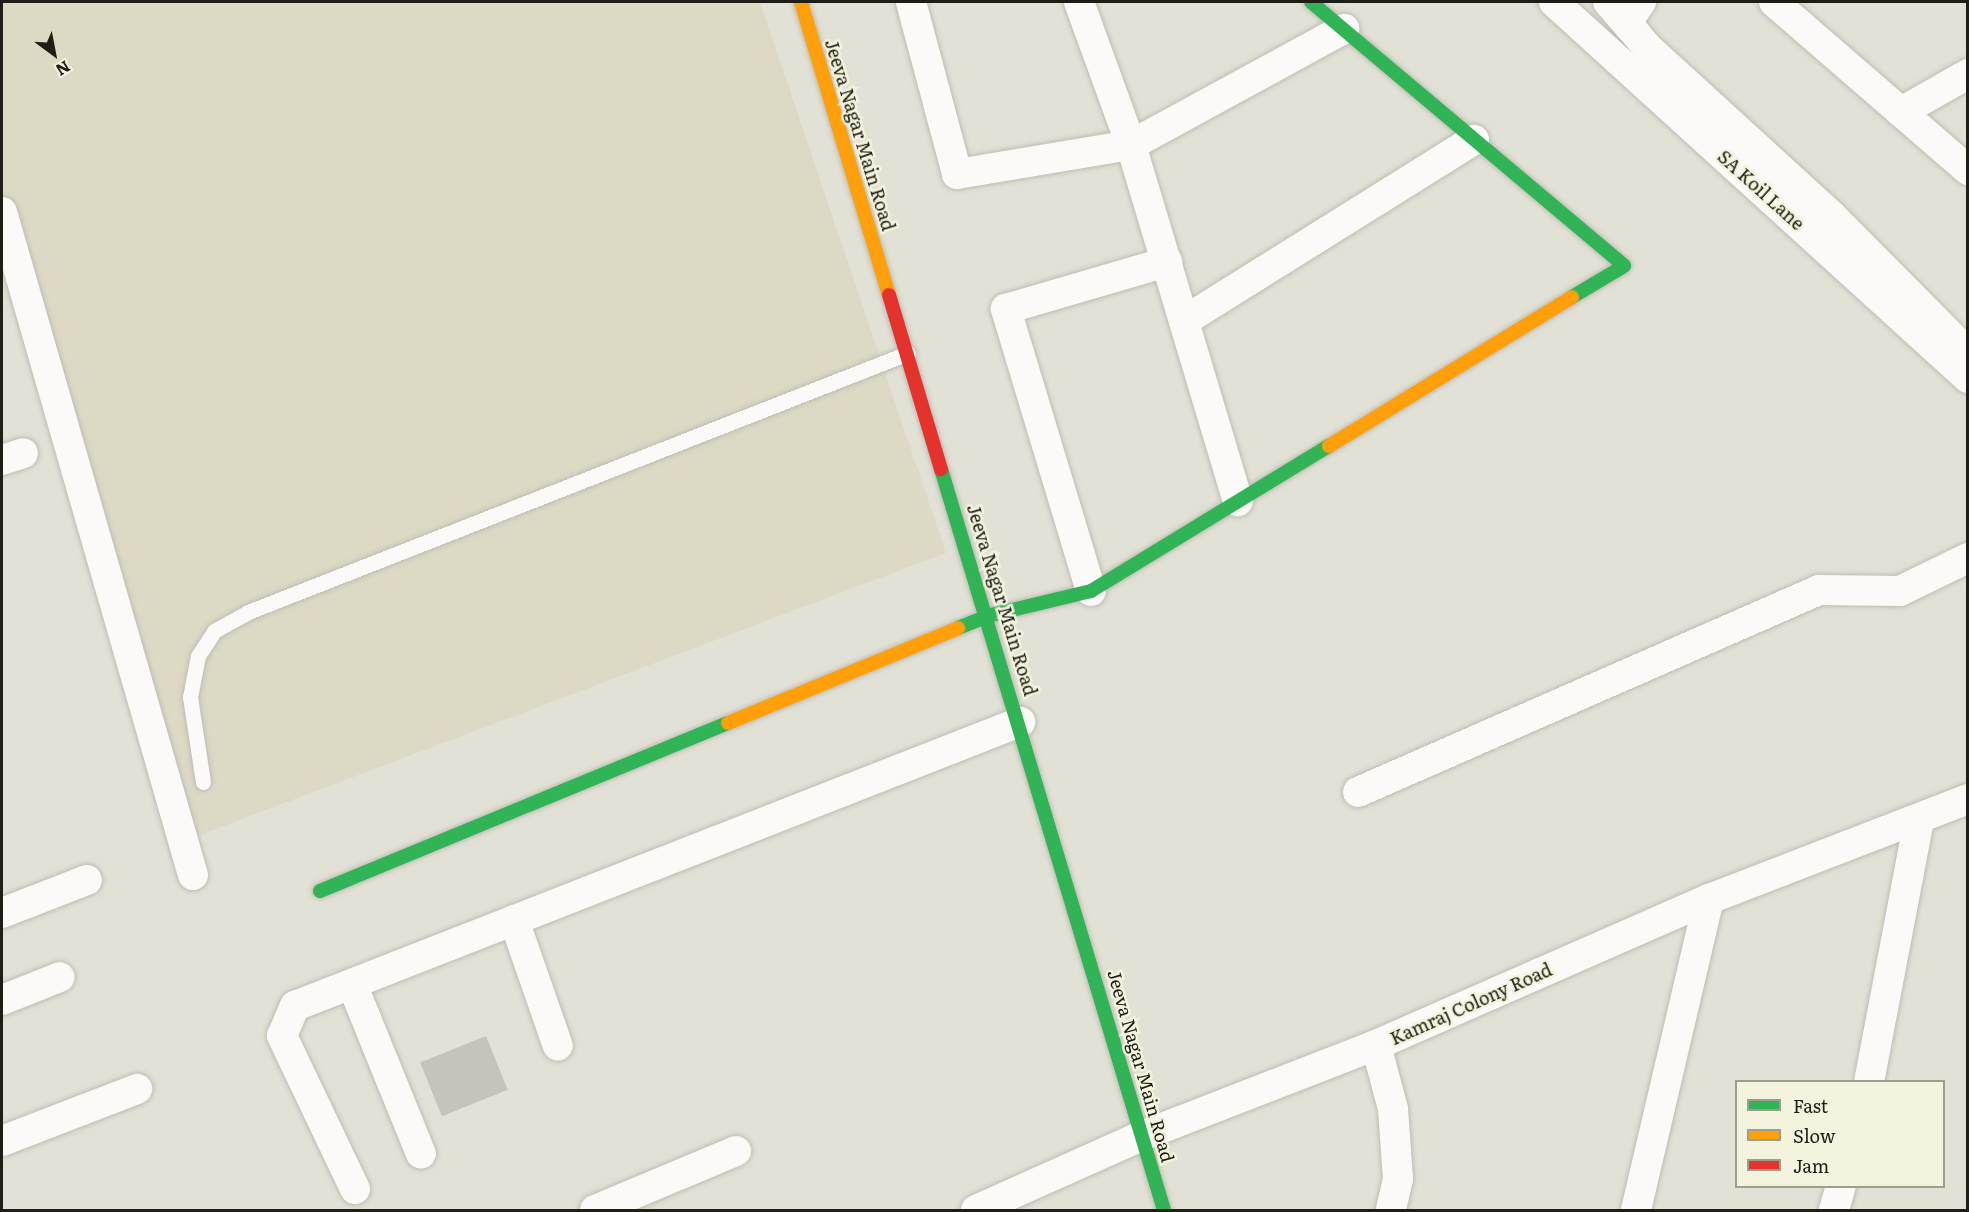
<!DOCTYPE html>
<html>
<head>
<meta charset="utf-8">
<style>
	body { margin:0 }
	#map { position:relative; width:1969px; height:1212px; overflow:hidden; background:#e2e1d5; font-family:Literata,serif }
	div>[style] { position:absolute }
	.built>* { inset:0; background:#dcdac5 }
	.building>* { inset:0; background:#c5c4bb; transform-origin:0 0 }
	.roads { filter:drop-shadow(0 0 2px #bebdb3) drop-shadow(0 0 2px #bebdb3) }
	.lane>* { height:15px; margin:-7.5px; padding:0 7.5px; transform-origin:7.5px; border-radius:7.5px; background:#fbfaf9 }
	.street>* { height:30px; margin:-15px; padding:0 15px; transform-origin:15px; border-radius:15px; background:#fbfaf9 }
	.fast>* { height:14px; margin:-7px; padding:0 7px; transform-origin:7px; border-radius:7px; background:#30b455 }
	.slow>* { height:14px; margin:-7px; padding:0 7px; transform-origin:7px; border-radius:7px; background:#ff9f0a }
	.jam>* { height:14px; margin:-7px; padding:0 7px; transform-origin:7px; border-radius:7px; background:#e5322d }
	span { translate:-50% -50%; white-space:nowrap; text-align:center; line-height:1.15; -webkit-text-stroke:5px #f4f3dd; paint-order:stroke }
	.street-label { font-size:18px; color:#1f1e16 }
	.frame { position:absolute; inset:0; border:3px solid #1f1e16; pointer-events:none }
	.legend { position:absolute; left:1735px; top:1080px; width:210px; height:108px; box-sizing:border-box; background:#f4f3dd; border:2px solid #9f9e8d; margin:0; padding:8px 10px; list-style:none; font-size:18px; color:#1f1e16 }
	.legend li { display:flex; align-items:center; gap:12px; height:30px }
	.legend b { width:30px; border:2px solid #9f9e8d }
	.north { position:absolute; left:24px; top:24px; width:60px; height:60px; -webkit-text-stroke:4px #f4f3dd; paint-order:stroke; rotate:148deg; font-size:16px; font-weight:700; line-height:24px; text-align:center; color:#1f1e16 }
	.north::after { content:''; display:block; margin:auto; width:21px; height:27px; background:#1f1e16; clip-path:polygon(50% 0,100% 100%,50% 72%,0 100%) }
</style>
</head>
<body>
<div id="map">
	<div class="built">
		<div style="clip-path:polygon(2px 2px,760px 2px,946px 553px,176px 844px,2px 216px)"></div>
	</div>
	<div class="building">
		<div style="left:486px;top:1036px;width:58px;height:71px;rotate:68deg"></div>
	</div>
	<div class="roads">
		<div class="lane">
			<div style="left:203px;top:782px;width:86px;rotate:-98.7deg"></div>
			<div style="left:190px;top:697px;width:42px;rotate:-79deg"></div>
			<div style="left:198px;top:656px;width:30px;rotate:-57deg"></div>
			<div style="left:214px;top:631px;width:39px;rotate:-29deg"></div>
			<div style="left:248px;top:612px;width:709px;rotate:-21.43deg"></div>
		</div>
		<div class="street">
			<div style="left:911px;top:2px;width:178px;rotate:75deg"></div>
			<div style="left:957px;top:174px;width:176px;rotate:-9.5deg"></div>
			<div style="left:1131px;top:145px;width:243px;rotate:-28.6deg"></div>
			<div style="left:1079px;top:2px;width:152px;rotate:70deg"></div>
			<div style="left:1131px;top:145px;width:372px;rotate:73.3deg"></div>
			<div style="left:1554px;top:2px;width:559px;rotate:42.25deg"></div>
			<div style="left:1608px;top:2px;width:35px;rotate:49deg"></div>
			<div style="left:1641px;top:2px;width:19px;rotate:125deg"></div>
			<div style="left:1630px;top:18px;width:10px;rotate:84deg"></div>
			<div style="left:1631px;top:28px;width:25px;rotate:50deg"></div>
			<div style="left:1647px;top:47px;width:251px;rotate:42.4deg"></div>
			<div style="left:1832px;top:216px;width:193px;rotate:45.2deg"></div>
			<div style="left:1774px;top:2px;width:257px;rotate:40.9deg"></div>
			<div style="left:1901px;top:112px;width:77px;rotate:-29.6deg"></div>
			<div style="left:2px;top:212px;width:690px;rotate:73.93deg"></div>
			<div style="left:1184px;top:321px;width:342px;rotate:-32deg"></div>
			<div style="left:2px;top:460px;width:22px;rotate:-18deg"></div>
			<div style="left:1091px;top:591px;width:295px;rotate:-106.8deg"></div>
			<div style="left:1006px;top:309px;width:168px;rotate:-16.3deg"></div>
			<div style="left:1358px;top:792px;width:503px;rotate:-23.66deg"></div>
			<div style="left:1819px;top:590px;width:81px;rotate:0.7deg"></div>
			<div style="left:1900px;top:591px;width:76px;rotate:-25.9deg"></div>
			<div style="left:2px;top:913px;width:91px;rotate:-21.2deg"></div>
			<div style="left:514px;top:920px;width:133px;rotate:70.8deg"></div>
			<div style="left:352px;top:984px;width:183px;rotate:67.9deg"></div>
			<div style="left:2px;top:1000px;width:62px;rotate:-21.6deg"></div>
			<div style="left:1376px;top:1045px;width:66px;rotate:75.1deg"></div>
			<div style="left:1393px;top:1109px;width:70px;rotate:85.9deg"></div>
			<div style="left:1398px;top:1179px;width:32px;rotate:103deg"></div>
			<div style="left:1869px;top:1082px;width:266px;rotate:-79.2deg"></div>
			<div style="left:2px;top:1141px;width:145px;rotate:-21.1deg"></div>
			<div style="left:355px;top:1189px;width:170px;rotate:-115.5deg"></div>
			<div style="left:282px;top:1036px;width:33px;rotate:-67deg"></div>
			<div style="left:295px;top:1006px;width:779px;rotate:-21.39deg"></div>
			<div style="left:595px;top:1210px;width:153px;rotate:-22.7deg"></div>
			<div style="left:976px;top:1210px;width:184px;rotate:-24.1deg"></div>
			<div style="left:1144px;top:1135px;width:249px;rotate:-21.2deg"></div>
			<div style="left:1376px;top:1045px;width:364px;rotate:-23.7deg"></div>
			<div style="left:1709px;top:899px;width:278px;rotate:-21.1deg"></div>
			<div style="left:1636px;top:1210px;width:319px;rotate:-76.8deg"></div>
			<div style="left:1834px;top:1210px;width:25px;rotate:-74deg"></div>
		</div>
		<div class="fast">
			<div style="left:1311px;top:2px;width:409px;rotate:40.1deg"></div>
			<div style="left:1624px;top:266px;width:61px;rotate:149.2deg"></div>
			<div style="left:941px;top:469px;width:774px;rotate:73.25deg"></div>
			<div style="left:958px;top:628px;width:31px;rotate:-22deg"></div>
			<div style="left:987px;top:616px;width:107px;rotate:-13.5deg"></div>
			<div style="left:1091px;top:591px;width:279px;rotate:-31.4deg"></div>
			<div style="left:320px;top:891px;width:441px;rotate:-22.4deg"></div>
		</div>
		<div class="slow">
			<div style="left:801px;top:2px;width:306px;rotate:73.3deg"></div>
			<div style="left:1329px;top:446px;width:285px;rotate:-31.5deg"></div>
			<div style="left:728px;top:723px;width:249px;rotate:-22.4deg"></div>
		</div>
		<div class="jam">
			<div style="left:889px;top:295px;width:182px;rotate:73.4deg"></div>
		</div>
	</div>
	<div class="street-label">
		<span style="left:860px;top:135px;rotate:73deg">Jeeva Nagar Main Road</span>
		<span style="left:1761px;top:190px;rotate:42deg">SA Koil Lane</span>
		<span style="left:1002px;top:600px;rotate:73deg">Jeeva Nagar Main Road</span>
		<span style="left:1471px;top:1004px;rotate:-24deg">Kamraj Colony Road</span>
		<span style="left:1141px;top:1066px;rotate:74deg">Jeeva Nagar Main Road</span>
	</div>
	<div class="frame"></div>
	<ul class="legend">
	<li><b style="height:8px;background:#30b455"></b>Fast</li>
	<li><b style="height:8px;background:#ff9f0a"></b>Slow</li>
	<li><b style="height:8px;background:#e5322d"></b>Jam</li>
	</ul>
	<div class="north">N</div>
</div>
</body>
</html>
